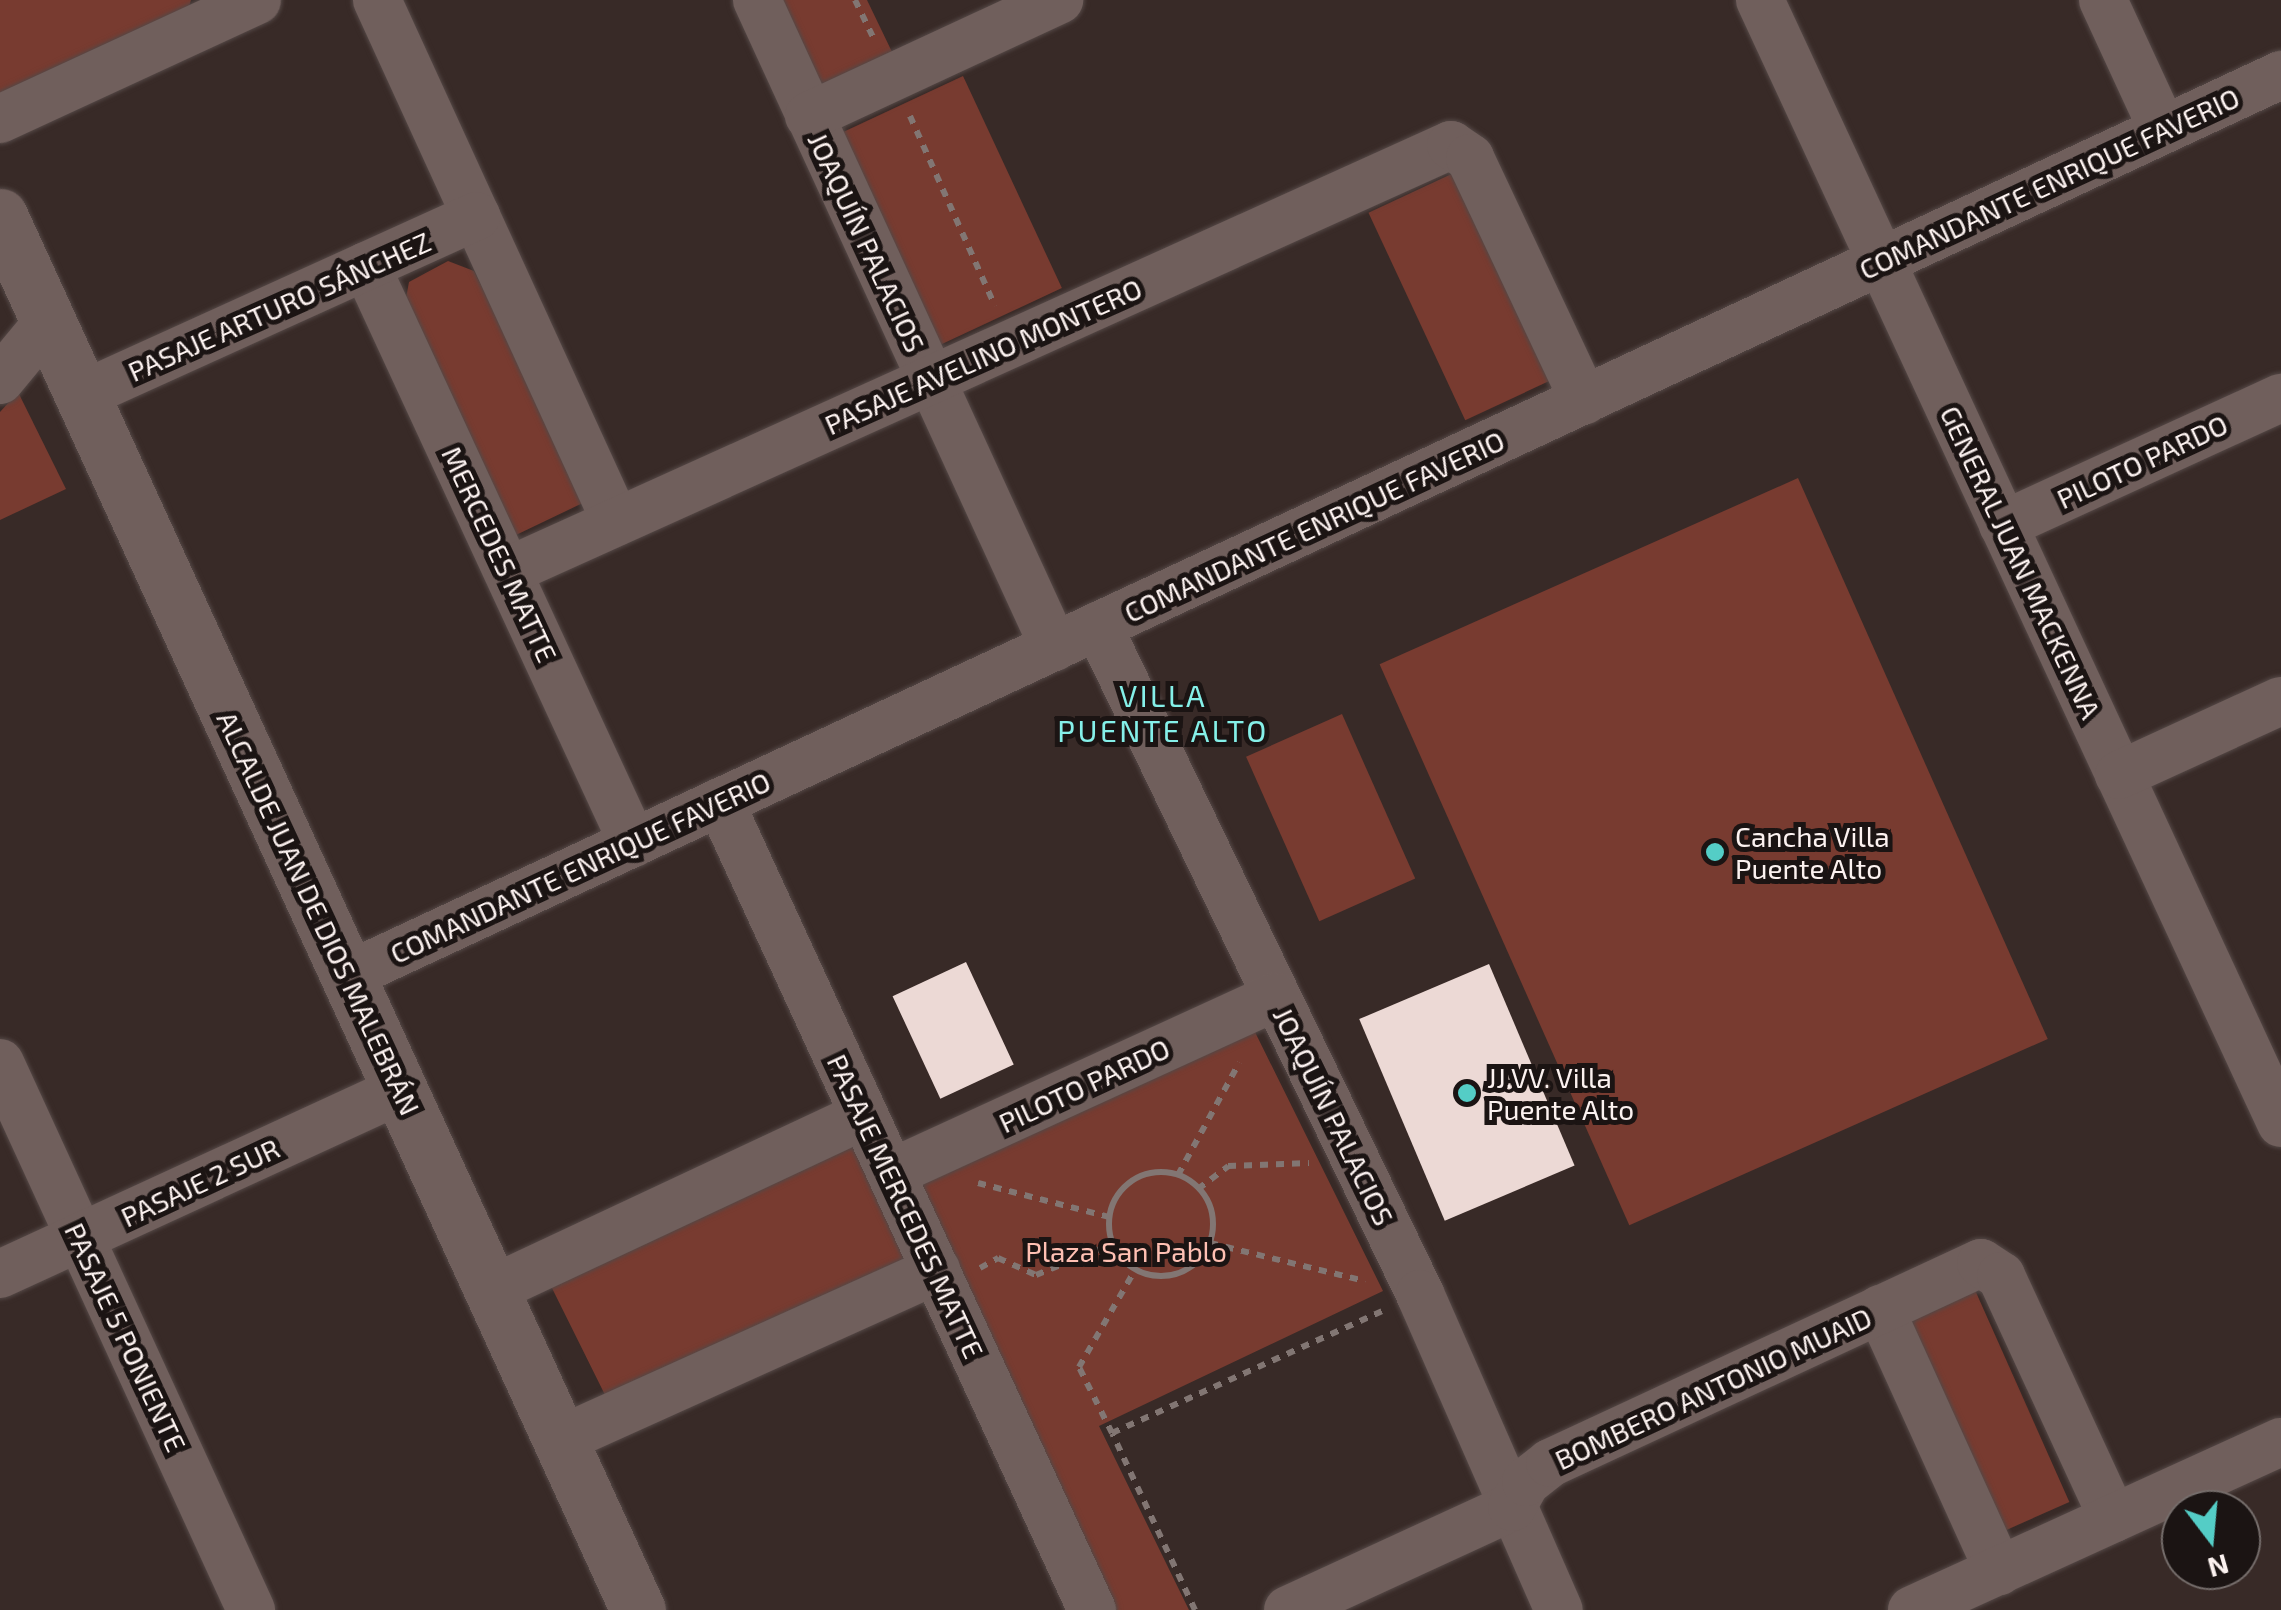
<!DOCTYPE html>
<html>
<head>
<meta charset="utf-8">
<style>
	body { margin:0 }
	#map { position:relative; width:2281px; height:1610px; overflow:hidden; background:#382a27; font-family:"Exo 2",sans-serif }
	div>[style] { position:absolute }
	.green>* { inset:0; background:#783b30; transform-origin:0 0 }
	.building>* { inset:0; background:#ecd9d5; transform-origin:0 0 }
	.path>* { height:6px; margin-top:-3px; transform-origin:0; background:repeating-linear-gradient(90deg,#827673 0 8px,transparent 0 16px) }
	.path>.ring { margin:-3px; padding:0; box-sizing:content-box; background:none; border:6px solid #827673; border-radius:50% }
	.roads { filter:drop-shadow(0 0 2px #544846) drop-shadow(0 0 2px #544846) }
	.minor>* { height:48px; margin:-24px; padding:0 24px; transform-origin:24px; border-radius:24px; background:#705f5c }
	.tertiary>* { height:55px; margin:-27.5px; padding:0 27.5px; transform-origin:27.5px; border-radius:27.5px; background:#705f5c }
	.dots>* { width:28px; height:28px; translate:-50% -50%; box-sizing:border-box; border:5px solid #1b1413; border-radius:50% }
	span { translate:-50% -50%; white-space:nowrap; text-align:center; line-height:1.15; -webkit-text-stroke:10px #1b1413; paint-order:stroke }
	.street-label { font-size:28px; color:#fcf2f0 }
	.poi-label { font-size:28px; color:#fcf2f0 }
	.left { translate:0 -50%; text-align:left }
	.park-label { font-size:28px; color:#ffc0b3 }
	.neighbourhood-label { font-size:30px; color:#85f0e9; letter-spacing:2.5px }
	.north { position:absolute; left:2161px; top:1490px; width:100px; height:100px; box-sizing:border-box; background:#1b1413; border:2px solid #756d6b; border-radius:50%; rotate:164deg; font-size:28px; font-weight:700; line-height:40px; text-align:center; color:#fcf2f0 }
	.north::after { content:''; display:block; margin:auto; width:35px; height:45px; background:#54cdc6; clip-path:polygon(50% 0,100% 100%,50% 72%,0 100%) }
</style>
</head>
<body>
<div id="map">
	<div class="green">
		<div style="clip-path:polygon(0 0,191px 0,188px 10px,0 96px)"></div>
		<div style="clip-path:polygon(782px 0,867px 0,893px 54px,819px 85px)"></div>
		<div style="left:963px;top:76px;width:234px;height:134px;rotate:65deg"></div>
		<div style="left:1460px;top:170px;width:229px;height:101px;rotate:65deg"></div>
		<div style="clip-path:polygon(448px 261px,474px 271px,589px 500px,516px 535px,405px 303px,409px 282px)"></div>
		<div style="clip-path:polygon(18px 392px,66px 489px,0 520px,0 412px)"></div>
		<div style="left:1798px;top:478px;width:614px;height:458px;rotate:66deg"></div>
		<div style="left:1342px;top:714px;width:180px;height:105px;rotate:66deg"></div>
		<div style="clip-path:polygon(1255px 1032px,1383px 1291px,1099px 1426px,1189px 1610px,1116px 1610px,941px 1251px,611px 1407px,544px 1272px,848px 1130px,880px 1199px)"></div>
		<div style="left:1975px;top:1290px;width:232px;height:73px;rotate:66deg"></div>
	</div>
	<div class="building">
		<div style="left:966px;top:962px;width:113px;height:81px;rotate:65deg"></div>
		<div style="left:1489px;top:964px;width:219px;height:141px;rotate:67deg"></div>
	</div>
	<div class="path">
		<div style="left:855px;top:0;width:41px;rotate:64.1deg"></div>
		<div style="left:910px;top:116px;width:208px;rotate:65.9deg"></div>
		<div class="ring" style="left:1109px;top:1172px;width:98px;height:98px"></div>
		<div style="left:1178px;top:1175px;width:128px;rotate:-61.4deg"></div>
		<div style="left:978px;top:1183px;width:135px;rotate:14.5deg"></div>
		<div style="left:1198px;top:1189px;width:38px;rotate:-37deg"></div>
		<div style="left:1228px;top:1166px;width:81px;rotate:-2.1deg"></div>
		<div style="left:1210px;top:1243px;width:160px;rotate:13.8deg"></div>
		<div style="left:980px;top:1268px;width:21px;rotate:-29deg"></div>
		<div style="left:998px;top:1258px;width:42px;rotate:24.1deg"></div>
		<div style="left:1036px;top:1275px;width:82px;rotate:-22.2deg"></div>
		<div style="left:1112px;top:1433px;width:74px;rotate:-116.6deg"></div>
		<div style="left:1079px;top:1367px;width:112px;rotate:-60deg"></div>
		<div style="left:1195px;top:1610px;width:195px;rotate:-115.1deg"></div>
		<div style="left:1112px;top:1433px;width:296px;rotate:-24.3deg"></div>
	</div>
	<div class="roads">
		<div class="minor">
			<div style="left:377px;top:0;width:574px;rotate:65.4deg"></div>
			<div style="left:757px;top:0;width:712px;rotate:65.34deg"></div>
			<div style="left:1760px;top:0;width:1238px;rotate:65.11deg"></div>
			<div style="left:2103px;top:0;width:143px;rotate:65.2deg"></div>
			<div style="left:809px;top:116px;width:276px;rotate:-24.9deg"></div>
			<div style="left:0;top:119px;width:283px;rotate:-24.8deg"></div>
			<div style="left:366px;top:266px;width:636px;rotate:65.17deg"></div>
			<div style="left:0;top:380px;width:75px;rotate:-50.4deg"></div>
			<div style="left:82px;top:395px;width:433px;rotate:-24.4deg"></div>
			<div style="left:2003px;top:525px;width:306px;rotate:-24.6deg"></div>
			<div style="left:508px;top:571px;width:1035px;rotate:-24.31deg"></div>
			<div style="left:1451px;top:145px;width:23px;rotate:34deg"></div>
			<div style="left:1470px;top:158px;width:268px;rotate:64.8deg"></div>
			<div style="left:1098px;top:626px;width:742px;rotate:64.26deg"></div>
			<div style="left:1420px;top:1294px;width:345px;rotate:66.3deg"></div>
			<div style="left:2119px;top:775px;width:178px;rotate:-24.6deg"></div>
			<div style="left:720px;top:802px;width:890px;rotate:65.28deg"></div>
			<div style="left:347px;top:976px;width:2134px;rotate:-24.98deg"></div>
			<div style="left:0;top:1063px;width:602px;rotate:65.35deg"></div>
			<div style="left:891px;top:1173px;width:423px;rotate:-24.6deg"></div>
			<div style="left:0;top:1274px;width:440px;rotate:-24.7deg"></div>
			<div style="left:491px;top:1290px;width:412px;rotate:-25.1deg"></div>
			<div style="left:1880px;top:1309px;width:288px;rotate:65.6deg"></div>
			<div style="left:560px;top:1440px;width:413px;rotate:-24.3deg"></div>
			<div style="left:1288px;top:1610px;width:247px;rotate:-24.7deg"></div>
			<div style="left:1512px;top:1507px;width:29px;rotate:-61deg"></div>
			<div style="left:1526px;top:1482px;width:31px;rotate:-38deg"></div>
			<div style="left:1550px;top:1463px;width:475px;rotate:-24.9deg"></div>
			<div style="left:1981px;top:1263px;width:24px;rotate:33deg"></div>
			<div style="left:2001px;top:1276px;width:267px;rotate:65.2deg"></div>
			<div style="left:1912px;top:1610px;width:405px;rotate:-24.5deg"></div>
		</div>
		<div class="tertiary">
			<div style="left:0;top:216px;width:1533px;rotate:65.41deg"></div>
		</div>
	</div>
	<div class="dots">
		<div style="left:1715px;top:852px;background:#54cdc6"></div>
		<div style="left:1467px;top:1093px;background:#54cdc6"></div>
	</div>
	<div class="street-label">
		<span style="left:2049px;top:183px;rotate:-25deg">COMANDANTE ENRIQUE FAVERIO</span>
		<span style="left:867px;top:242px;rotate:65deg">JOAQUÍN PALACIOS</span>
		<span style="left:279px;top:306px;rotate:-24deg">PASAJE ARTURO SÁNCHEZ</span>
		<span style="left:983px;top:356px;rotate:-24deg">PASAJE AVELINO MONTERO</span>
		<span style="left:2142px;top:461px;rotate:-25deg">PILOTO PARDO</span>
		<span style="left:1314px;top:526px;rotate:-25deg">COMANDANTE ENRIQUE FAVERIO</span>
		<span style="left:500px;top:554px;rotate:65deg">MERCEDES MATTE</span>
		<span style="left:2021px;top:562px;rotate:65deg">GENERAL JUAN MACKENNA</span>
		<span style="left:580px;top:867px;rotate:-25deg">COMANDANTE ENRIQUE FAVERIO</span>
		<span style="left:319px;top:913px;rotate:65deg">ALCALDE JUAN DE DIOS MALEBRÁN</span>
		<span style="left:1084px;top:1085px;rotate:-25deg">PILOTO PARDO</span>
		<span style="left:1334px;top:1116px;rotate:64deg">JOAQUÍN PALACIOS</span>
		<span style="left:200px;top:1182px;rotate:-25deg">PASAJE 2 SUR</span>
		<span style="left:906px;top:1206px;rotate:65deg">PASAJE MERCEDES MATTE</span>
		<span style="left:126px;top:1337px;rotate:65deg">PASAJE 5 PONIENTE</span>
		<span style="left:1713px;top:1388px;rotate:-25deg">BOMBERO ANTONIO MUAID</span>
	</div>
	<div class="poi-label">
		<span class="left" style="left:1735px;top:852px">Cancha Villa<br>Puente Alto</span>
		<span class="left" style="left:1487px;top:1093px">JJ.VV. Villa<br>Puente Alto</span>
	</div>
	<div class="park-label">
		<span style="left:1126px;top:1251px">Plaza San Pablo</span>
	</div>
	<div class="neighbourhood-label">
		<span style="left:1163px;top:712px">VILLA<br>PUENTE ALTO</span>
	</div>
	<div class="north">N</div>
</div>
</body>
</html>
